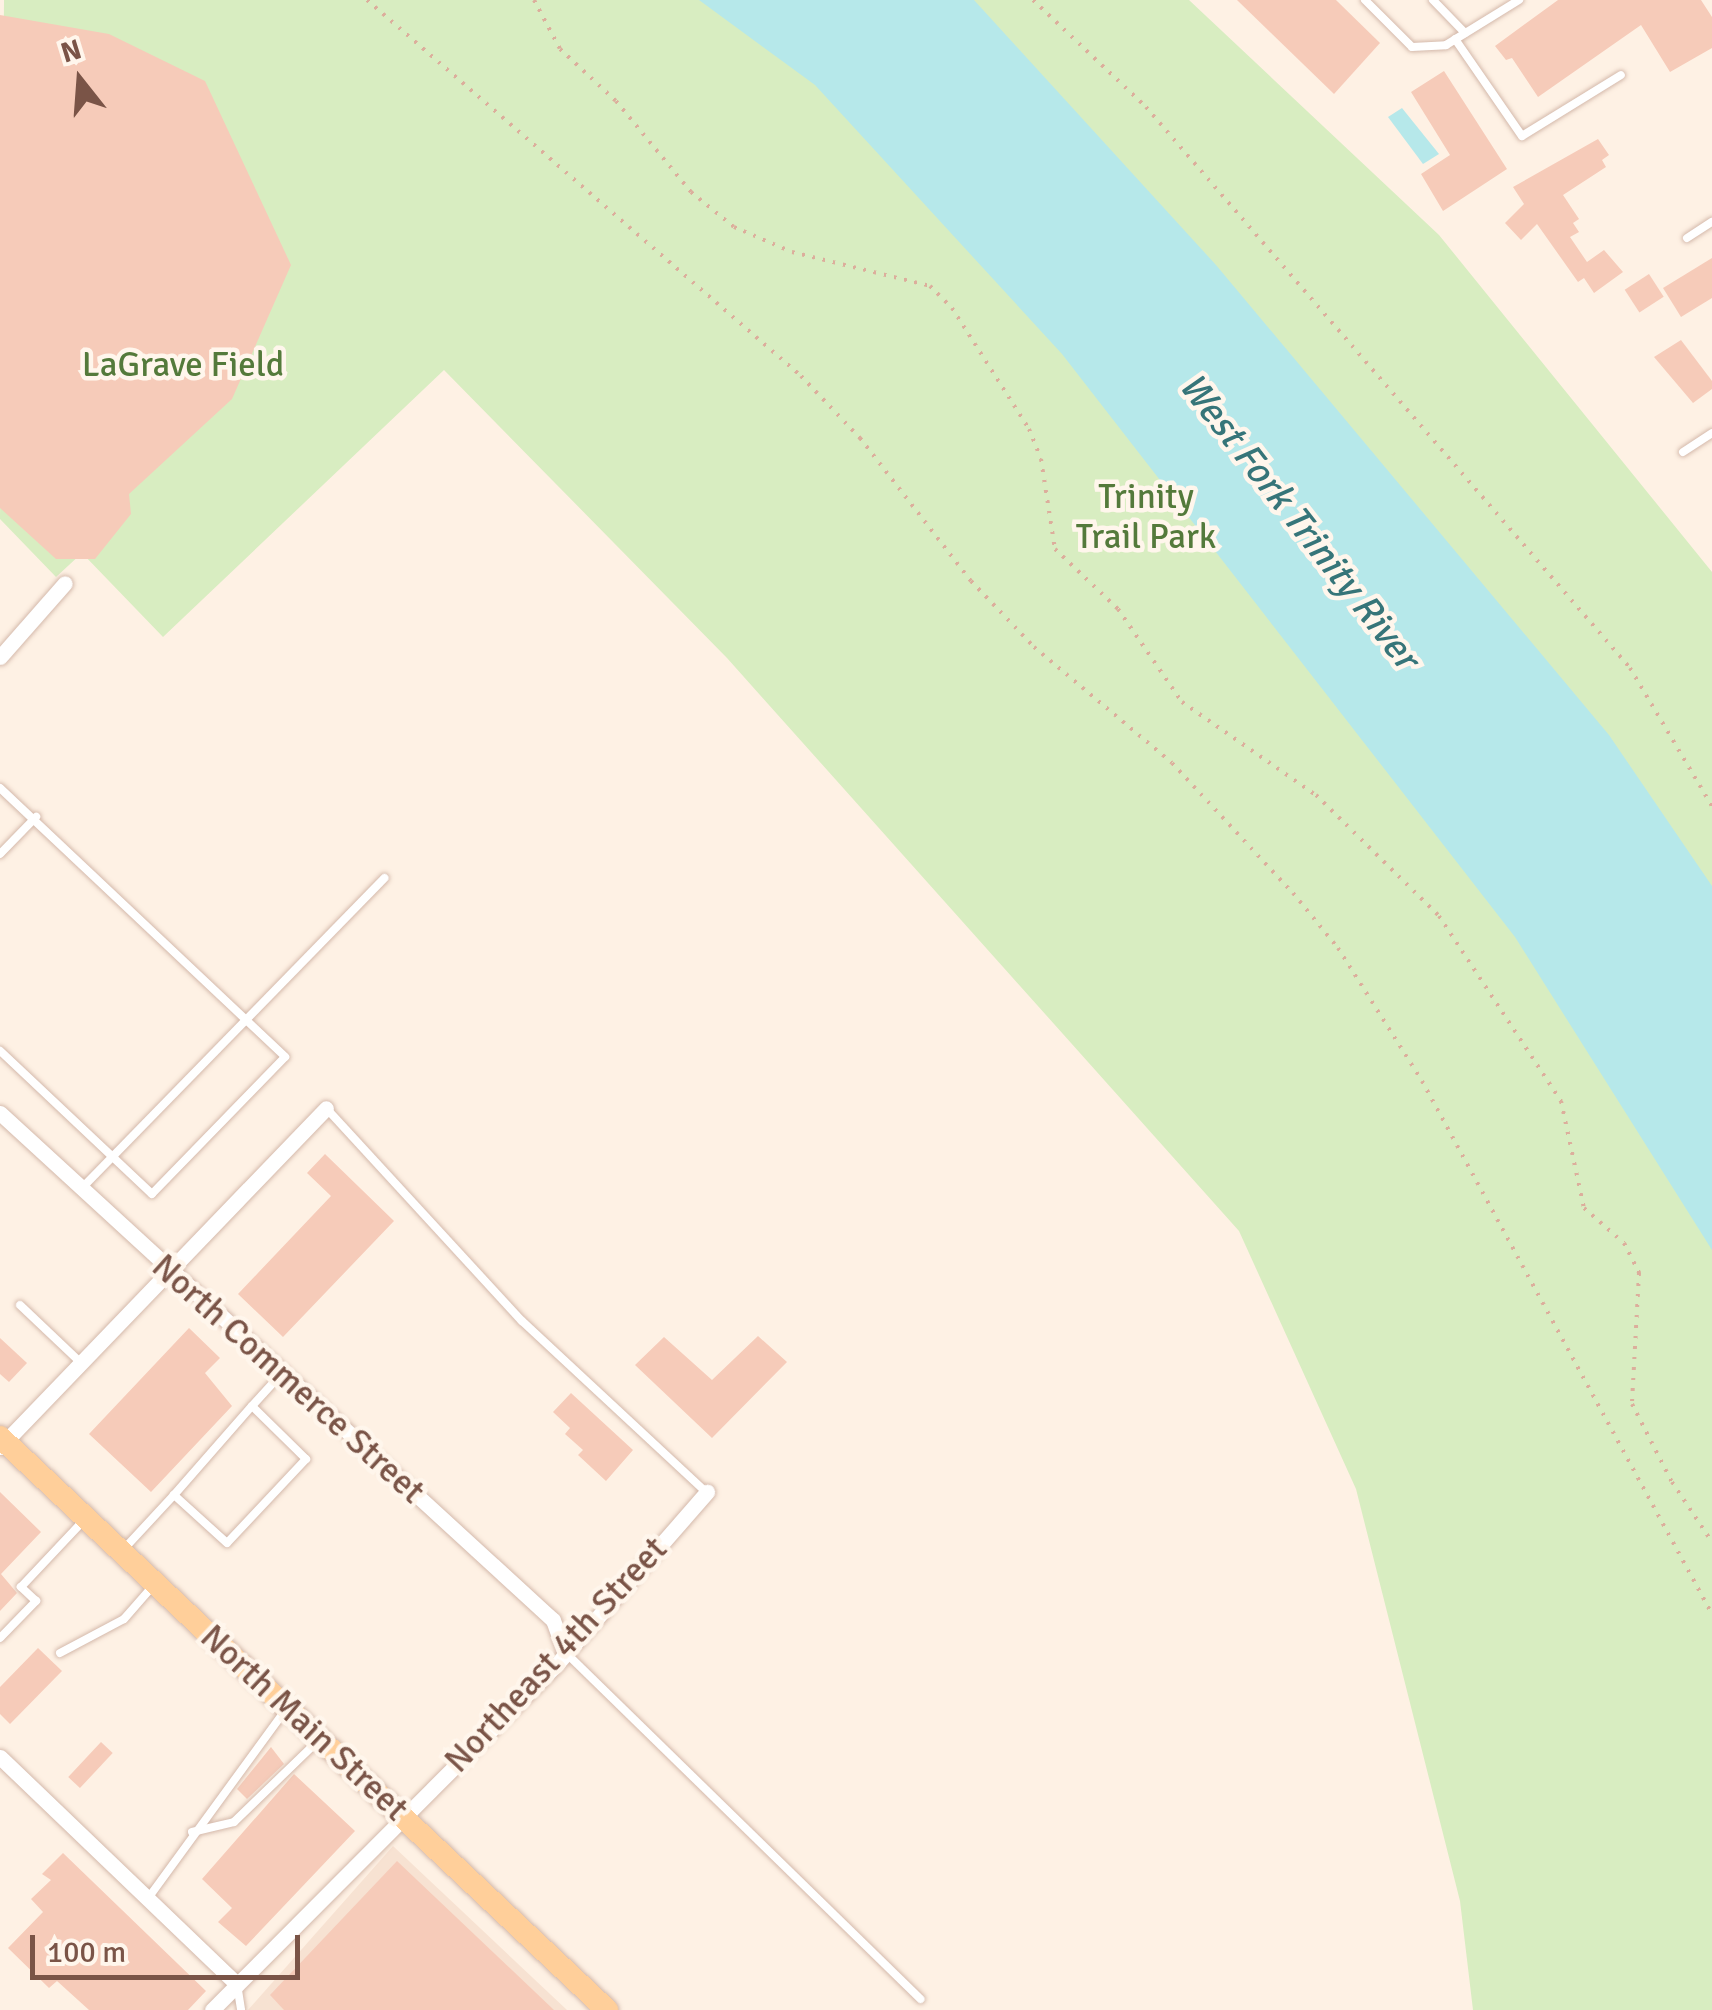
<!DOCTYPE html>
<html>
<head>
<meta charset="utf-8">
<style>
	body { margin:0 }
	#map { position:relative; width:1712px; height:2010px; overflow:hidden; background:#fef1e4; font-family:Signika,sans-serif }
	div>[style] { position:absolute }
	.residential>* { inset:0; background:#f7e2d2 }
	.green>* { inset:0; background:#d8edc1 }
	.water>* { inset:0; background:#b6e8ea }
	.building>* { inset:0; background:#f6cbb9; transform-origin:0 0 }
	.path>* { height:4px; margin-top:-2px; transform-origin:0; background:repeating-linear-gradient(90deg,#dcae9c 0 2.5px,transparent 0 10.5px) }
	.roads { filter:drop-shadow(0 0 2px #d4b9ab) drop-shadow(0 0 2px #d4b9ab) }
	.service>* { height:8px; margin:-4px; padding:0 4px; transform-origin:4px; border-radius:4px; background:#fff }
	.minor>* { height:15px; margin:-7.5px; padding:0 7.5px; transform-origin:7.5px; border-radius:7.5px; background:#fff }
	.primary>* { height:22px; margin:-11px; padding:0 11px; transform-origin:11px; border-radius:11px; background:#ffcf9a }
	span { translate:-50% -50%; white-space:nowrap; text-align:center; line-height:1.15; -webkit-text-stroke:9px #fff6ec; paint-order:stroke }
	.park-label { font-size:35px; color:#547a3b }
	.street-label { font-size:35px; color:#7a5447 }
	.water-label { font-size:38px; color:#367579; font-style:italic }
	.north { position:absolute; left:30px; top:30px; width:100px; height:100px; -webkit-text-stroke:8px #fff6ec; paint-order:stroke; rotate:343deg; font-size:28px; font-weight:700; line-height:40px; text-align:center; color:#7a5447 }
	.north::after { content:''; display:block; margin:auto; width:35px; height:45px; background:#7a5447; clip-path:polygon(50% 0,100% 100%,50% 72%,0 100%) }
	.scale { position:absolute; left:30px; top:1935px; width:270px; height:45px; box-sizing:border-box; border:5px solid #7a5447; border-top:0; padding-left:12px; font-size:30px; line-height:35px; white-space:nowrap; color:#7a5447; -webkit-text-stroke:8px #fff6ec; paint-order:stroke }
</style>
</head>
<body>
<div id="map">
	<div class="residential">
		<div style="clip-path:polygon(393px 1846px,567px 2010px,248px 2010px)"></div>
	</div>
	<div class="green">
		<div style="clip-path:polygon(4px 0,1189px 0,1439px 235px,1712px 572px,1712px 2010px,1473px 2010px,1460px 1901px,1356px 1489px,1239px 1231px,727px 658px,444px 370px,163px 637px,82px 553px,56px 577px,0 519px)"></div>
	</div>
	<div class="water">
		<div style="clip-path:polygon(699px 0,974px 0,1216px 265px,1609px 735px,1712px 886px,1712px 1250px,1515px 937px,1062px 354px,815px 85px)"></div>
		<div style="clip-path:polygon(1402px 108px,1439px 154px,1423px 164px,1388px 117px)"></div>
	</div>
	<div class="building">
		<div style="clip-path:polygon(1237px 0,1336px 0,1380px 43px,1334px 94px)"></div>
		<div style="clip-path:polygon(1558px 0,1701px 0,1712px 17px,1712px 48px,1670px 72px,1641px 25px,1538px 97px,1512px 58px,1506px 60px,1495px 46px)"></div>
		<div style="clip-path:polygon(0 15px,109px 34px,205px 81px,291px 265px,232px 399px,129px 494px,131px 514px,95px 559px,56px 559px,0 508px)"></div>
		<div style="clip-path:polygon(1444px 71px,1507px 169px,1443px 211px,1421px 174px,1450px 155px,1411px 92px)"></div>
		<div style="clip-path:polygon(1598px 139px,1609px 155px,1602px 160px,1606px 167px,1563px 195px,1579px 219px,1573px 223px,1579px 232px,1570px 237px,1587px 262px,1604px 250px,1623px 272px,1594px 293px,1584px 278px,1578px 282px,1537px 224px,1521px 240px,1505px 223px,1524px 204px,1513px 187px)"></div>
		<div style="clip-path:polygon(1712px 258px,1712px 298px,1681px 317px,1663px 288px)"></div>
		<div style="left:1649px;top:274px;width:27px;height:29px;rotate:57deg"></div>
		<div style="clip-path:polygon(1681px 340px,1712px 381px,1712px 389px,1693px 403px,1654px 357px)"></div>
		<div style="clip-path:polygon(325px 1154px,394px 1221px,283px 1337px,238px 1294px,331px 1196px,307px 1173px)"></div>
		<div style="clip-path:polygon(189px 1328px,220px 1358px,205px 1373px,232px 1406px,151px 1492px,89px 1434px)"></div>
		<div style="clip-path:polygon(758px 1336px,787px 1362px,712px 1438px,635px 1365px,664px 1337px,712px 1380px)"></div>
		<div style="clip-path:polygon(0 1338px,27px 1363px,9px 1382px,0 1374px)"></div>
		<div style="clip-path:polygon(571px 1393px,633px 1450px,606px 1481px,578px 1455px,583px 1450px,565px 1434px,570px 1428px,553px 1412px)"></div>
		<div style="clip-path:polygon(0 1492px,41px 1532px,1px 1574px,17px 1593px,0 1611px)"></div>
		<div style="clip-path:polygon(38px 1648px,62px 1671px,10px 1724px,0 1714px,0 1687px)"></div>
		<div style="left:101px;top:1742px;width:16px;height:48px;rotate:43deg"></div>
		<div style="clip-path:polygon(271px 1747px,284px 1764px,247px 1799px,237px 1789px)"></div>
		<div style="clip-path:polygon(294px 1774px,355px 1831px,246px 1946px,218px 1922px,232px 1908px,202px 1879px)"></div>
		<div style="clip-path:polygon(63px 1853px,206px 1991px,188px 2010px,89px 2010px,57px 1981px,49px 1988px,8px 1948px,43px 1912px,31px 1899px,51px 1880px,42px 1874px)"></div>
		<div style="clip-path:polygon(397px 1861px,554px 2010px,284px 2010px,270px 1995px)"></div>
	</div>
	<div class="path">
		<div style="left:367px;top:0;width:574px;rotate:40.9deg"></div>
		<div style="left:801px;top:376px;width:86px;rotate:46.4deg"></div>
		<div style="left:860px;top:438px;width:181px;rotate:52.2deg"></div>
		<div style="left:971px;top:581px;width:91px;rotate:46.3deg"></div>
		<div style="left:1034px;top:647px;width:180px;rotate:40deg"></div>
		<div style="left:1172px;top:763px;width:178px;rotate:47.1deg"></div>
		<div style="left:1293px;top:893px;width:71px;rotate:50.7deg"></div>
		<div style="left:1338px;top:948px;width:157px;rotate:57.7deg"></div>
		<div style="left:1422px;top:1081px;width:607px;rotate:61.45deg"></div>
		<div style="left:534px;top:0;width:55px;rotate:62deg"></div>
		<div style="left:560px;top:49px;width:76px;rotate:42.9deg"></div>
		<div style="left:616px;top:101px;width:118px;rotate:50.5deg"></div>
		<div style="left:691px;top:192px;width:55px;rotate:39.1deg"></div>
		<div style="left:734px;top:227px;width:63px;rotate:23.3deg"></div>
		<div style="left:792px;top:252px;width:142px;rotate:13.8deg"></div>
		<div style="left:930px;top:286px;width:31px;rotate:45deg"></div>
		<div style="left:952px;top:308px;width:143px;rotate:57.5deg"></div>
		<div style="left:1029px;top:429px;width:32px;rotate:68deg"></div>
		<div style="left:1041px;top:459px;width:91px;rotate:81.2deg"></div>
		<div style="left:1055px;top:549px;width:87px;rotate:43.6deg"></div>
		<div style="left:1118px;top:609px;width:113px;rotate:55.5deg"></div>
		<div style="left:1182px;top:702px;width:163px;rotate:34.8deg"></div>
		<div style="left:1316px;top:795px;width:173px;rotate:44.5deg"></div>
		<div style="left:1439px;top:916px;width:222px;rotate:56.6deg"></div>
		<div style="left:1561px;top:1101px;width:109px;rotate:77.9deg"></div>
		<div style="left:1584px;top:1208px;width:53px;rotate:41.2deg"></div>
		<div style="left:1624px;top:1243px;width:34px;rotate:63deg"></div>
		<div style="left:1639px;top:1273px;width:131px;rotate:93.1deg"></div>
		<div style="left:1632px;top:1404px;width:88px;rotate:62.9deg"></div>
		<div style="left:1672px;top:1482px;width:72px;rotate:56.3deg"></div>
		<div style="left:1033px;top:0;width:156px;rotate:43.4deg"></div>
		<div style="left:1146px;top:107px;width:741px;rotate:49.21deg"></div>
		<div style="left:1630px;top:668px;width:161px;rotate:59.3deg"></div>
	</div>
	<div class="roads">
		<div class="service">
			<div style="left:1365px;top:0;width:66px;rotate:45deg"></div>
			<div style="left:1412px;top:47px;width:34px;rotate:-3deg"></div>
			<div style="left:1446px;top:45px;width:86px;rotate:-31.7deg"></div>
			<div style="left:1433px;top:0;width:46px;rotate:45.9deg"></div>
			<div style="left:1455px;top:39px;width:118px;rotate:55.4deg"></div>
			<div style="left:1522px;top:136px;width:116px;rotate:-31.6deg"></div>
			<div style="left:1687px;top:238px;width:30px;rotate:-33deg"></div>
			<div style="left:1683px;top:452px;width:35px;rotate:-33deg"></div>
			<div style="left:0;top:788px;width:392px;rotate:43.3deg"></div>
			<div style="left:285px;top:1057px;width:191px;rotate:134.2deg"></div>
			<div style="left:152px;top:1194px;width:209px;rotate:-136.7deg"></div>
			<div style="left:0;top:854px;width:52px;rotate:-45.8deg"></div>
			<div style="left:326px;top:1108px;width:289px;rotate:47.4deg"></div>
			<div style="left:522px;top:1321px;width:251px;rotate:42.9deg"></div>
			<div style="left:80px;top:1190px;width:436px;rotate:-45.7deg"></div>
			<div style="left:20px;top:1305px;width:83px;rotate:43.5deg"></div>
			<div style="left:252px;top:1406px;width:76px;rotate:44.5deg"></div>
			<div style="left:306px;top:1459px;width:115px;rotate:133.2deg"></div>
			<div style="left:227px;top:1543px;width:72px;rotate:-137.8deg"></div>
			<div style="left:174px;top:1495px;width:118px;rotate:-48.8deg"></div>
			<div style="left:252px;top:1406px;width:45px;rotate:-47.7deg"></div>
			<div style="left:123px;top:1550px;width:75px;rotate:-47.2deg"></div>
			<div style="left:0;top:1638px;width:52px;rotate:-45.8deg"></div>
			<div style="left:36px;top:1601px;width:21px;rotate:-137deg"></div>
			<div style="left:21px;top:1587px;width:93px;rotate:-46.7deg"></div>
			<div style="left:60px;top:1653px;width:72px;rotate:-28deg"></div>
			<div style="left:124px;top:1619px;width:43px;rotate:-48.8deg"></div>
			<div style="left:567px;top:1654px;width:494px;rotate:44.3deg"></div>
			<div style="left:192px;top:1832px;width:43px;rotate:-13.4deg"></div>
			<div style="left:234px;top:1822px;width:117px;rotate:-44deg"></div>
			<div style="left:149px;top:1897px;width:233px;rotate:-53.9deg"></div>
			<div style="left:237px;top:1984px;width:26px;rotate:81deg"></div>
		</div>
		<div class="minor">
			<div style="left:0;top:657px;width:98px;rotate:-48.7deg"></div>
			<div style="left:0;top:1113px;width:750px;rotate:42.52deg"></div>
			<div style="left:553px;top:1620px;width:32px;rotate:70deg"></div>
			<div style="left:0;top:1447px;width:470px;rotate:-46.1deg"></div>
			<div style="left:0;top:1757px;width:328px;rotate:43.8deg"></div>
			<div style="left:212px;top:2010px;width:487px;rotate:-45.1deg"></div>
			<div style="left:556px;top:1665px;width:230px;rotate:-48.9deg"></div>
		</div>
		<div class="primary">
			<div style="left:0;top:1437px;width:835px;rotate:43.35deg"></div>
		</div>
	</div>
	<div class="park-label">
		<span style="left:183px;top:365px">LaGrave Field</span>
		<span style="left:1146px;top:517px">Trinity<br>Trail Park</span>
	</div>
	<div class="street-label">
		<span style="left:288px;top:1379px;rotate:42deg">North Commerce Street</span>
		<span style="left:556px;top:1655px;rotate:-47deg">Northeast 4th Street</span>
		<span style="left:304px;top:1723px;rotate:43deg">North Main Street</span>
	</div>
	<div class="water-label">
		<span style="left:1299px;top:521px;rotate:52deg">West Fork Trinity River</span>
	</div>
	<div class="north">N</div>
	<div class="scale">100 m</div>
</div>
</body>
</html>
